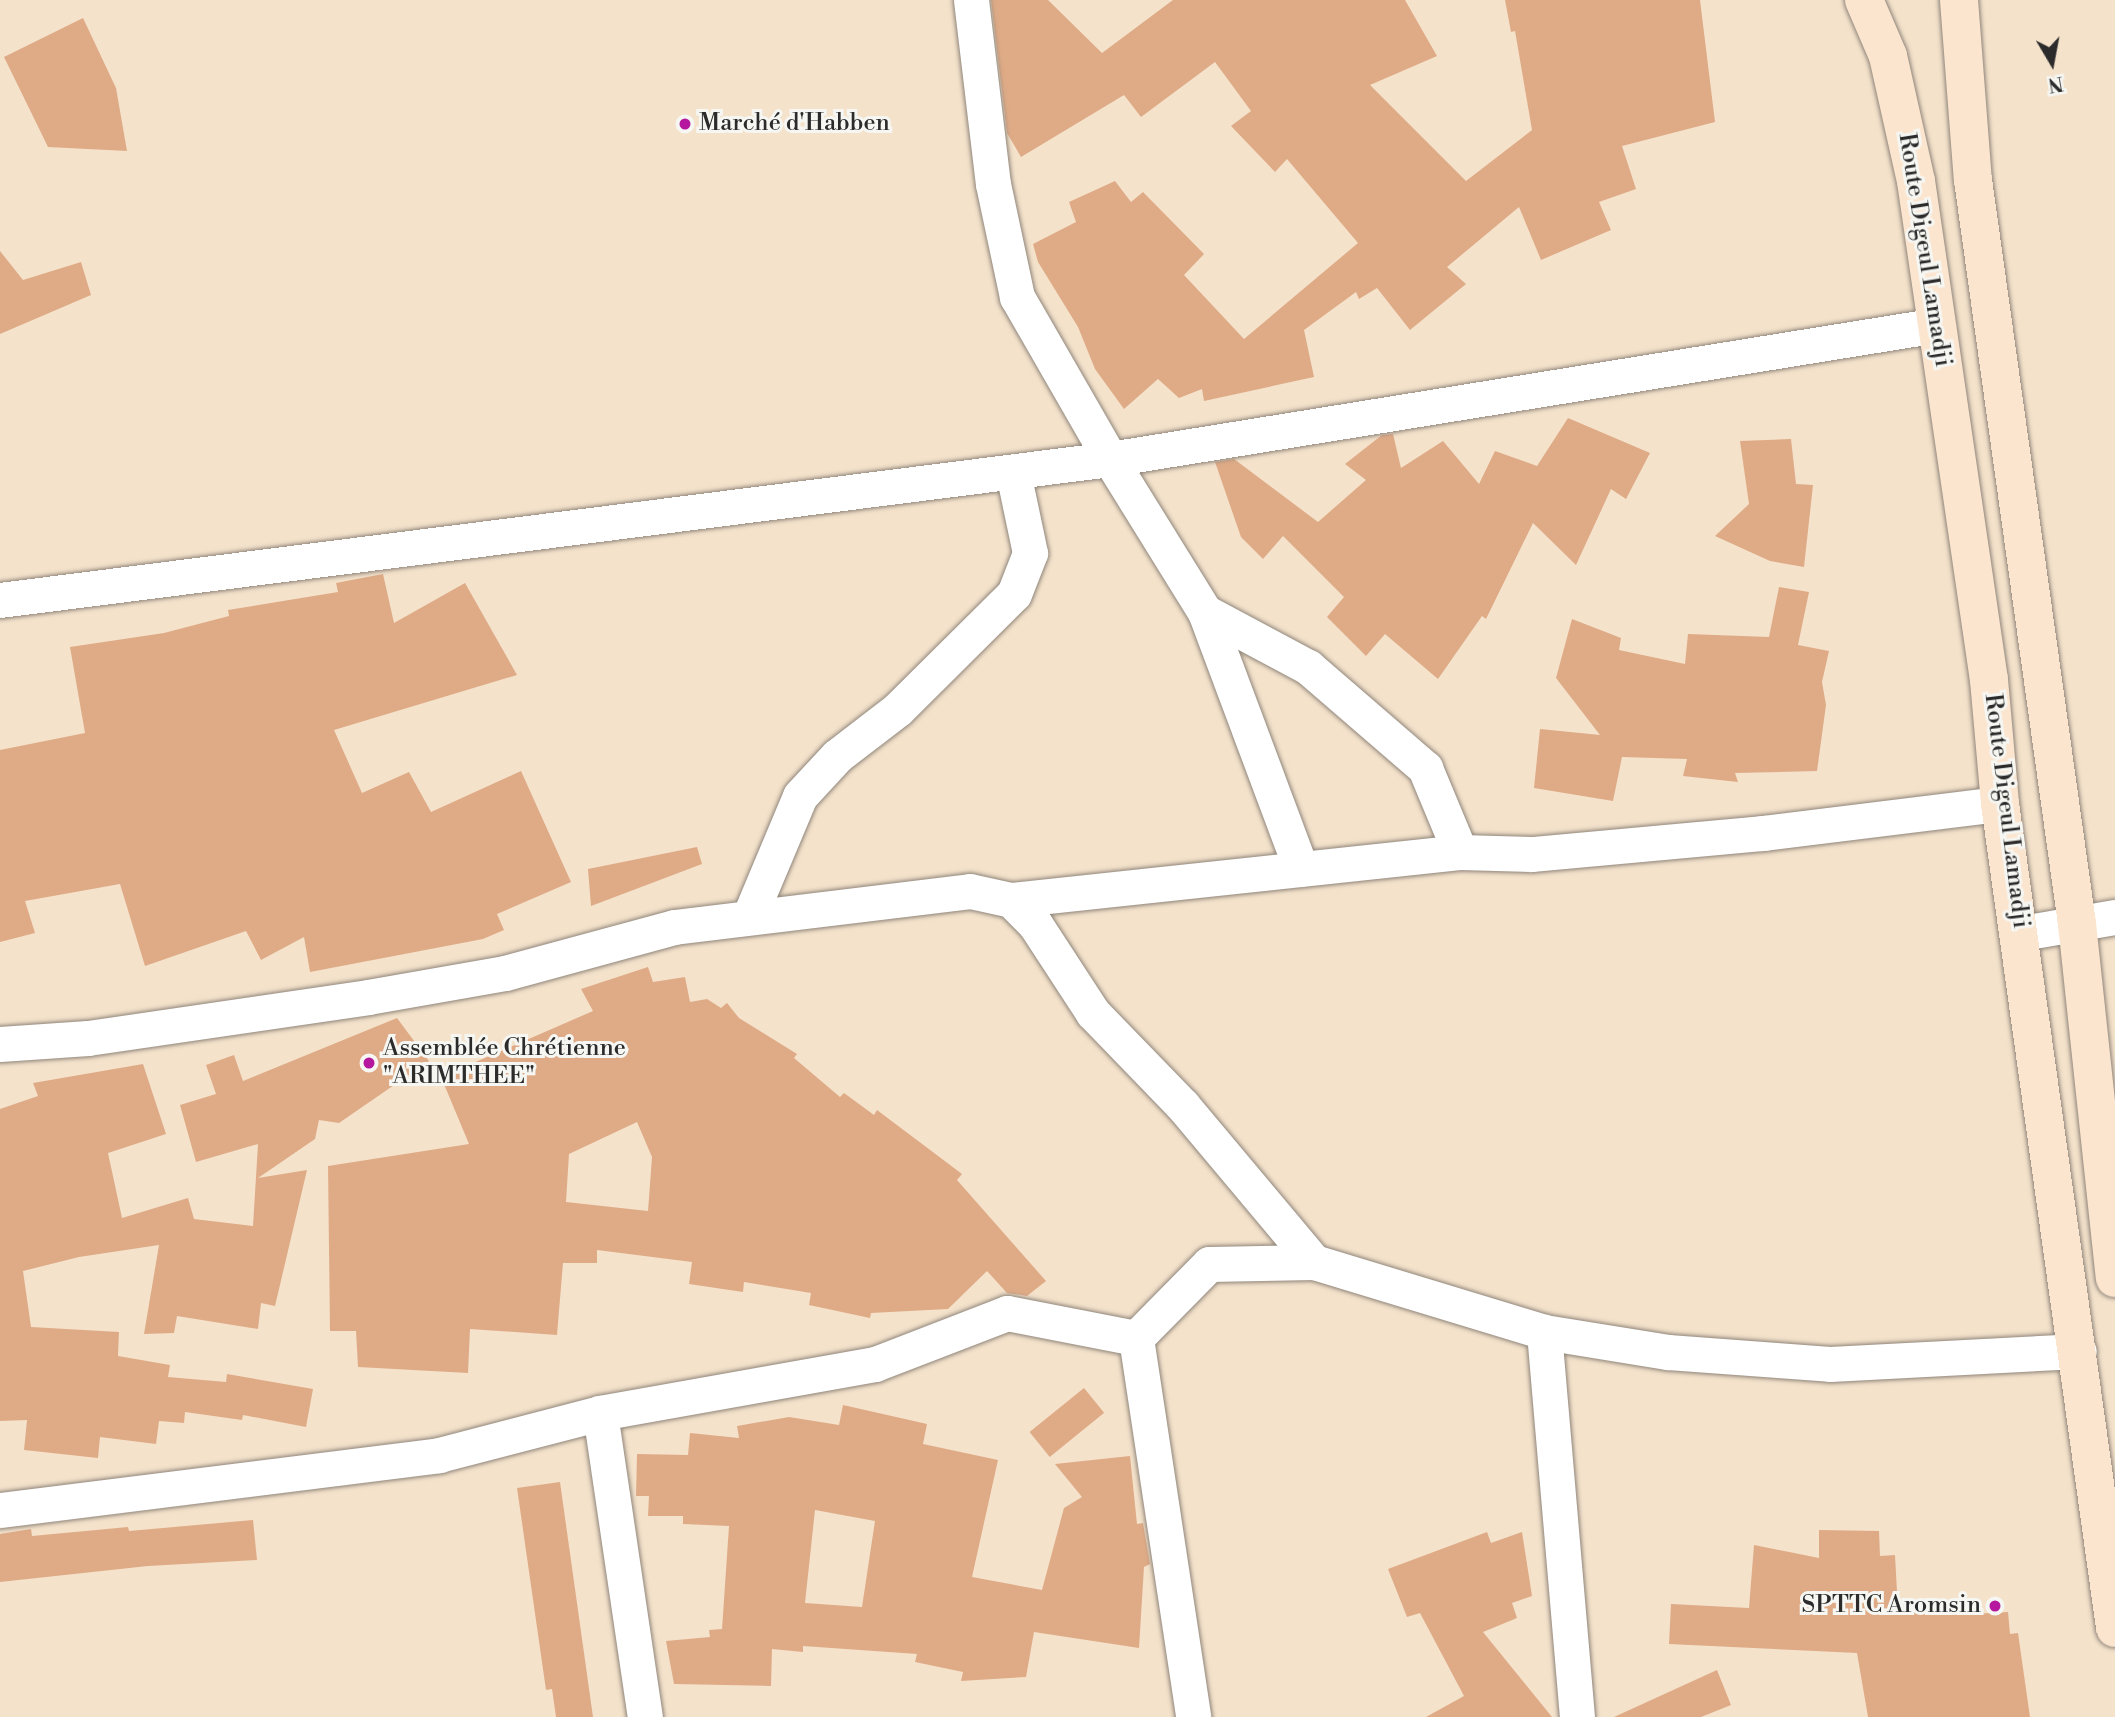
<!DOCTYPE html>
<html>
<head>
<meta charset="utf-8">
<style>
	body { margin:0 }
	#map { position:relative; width:2115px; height:1717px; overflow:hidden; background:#f4e2cb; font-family:"Libre Bodoni",serif }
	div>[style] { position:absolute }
	.building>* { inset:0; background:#dfab87; transform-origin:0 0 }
	.roads { filter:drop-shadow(0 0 2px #90867b) drop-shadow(0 0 2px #90867b) }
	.street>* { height:35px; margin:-17.5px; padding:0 17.5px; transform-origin:17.5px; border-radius:17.5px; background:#fff }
	.secondary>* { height:38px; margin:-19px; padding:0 19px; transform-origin:19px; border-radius:19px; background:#fbe5cf }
	.dots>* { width:19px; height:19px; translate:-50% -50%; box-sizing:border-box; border:4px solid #f6f6f2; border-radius:50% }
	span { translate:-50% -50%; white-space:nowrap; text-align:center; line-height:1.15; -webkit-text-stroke:6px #f6f6f2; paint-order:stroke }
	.poi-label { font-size:24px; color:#2b2b2b }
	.left { translate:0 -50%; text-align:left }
	.right { translate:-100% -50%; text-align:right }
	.street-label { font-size:24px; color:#2b2b2b }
	.north { position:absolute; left:2017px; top:28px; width:70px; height:70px; -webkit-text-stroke:5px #f6f6f2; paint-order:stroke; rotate:170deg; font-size:19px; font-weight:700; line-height:28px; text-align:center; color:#2b2b2b }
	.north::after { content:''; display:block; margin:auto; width:24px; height:32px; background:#2b2b2b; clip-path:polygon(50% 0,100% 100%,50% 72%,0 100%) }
</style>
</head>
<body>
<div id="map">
	<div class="building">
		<div style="clip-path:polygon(991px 0,1048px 0,1102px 53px,1173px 0,1405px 0,1437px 56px,1370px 85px,1466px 181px,1532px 130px,1515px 31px,1511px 32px,1505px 0,1700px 0,1715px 122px,1622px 146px,1636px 189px,1599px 202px,1611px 230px,1541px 260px,1519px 207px,1447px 267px,1466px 284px,1410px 330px,1377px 288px,1359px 299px,1356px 292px,1304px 330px,1314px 377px,1204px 401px,1202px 389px,1179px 398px,1158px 379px,1124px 409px,1095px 369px,1078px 327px,1038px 262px,1033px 244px,1076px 222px,1069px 202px,1115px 181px,1131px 202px,1143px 192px,1204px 254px,1184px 275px,1244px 339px,1358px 243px,1287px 159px,1275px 172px,1231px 126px,1251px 111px,1215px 62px,1141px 117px,1124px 95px,1021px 157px,1007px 133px)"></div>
		<div style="clip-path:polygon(83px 18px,116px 88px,127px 151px,48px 147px,4px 57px)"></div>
		<div style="clip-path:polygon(0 251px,23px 280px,81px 262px,91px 295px,0 334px)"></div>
		<div style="clip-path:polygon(1568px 418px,1650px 453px,1626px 499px,1611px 489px,1576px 565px,1533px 523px,1486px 619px,1482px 616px,1438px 679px,1385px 634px,1366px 656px,1327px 617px,1344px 597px,1283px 536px,1263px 559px,1241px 537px,1215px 462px,1234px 459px,1318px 522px,1366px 480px,1345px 464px,1382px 435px,1393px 434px,1401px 468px,1443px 441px,1479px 484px,1495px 451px,1537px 466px)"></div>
		<div style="clip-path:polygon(1791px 439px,1796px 484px,1813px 485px,1804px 567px,1770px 561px,1715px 536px,1749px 504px,1740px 441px)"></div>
		<div style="clip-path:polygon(383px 574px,394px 623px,465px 583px,517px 675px,334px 730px,362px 793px,409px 772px,431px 812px,521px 771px,571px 882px,497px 914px,504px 930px,483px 939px,310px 972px,304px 937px,261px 960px,246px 931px,145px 966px,120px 884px,25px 901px,35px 933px,0 942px,0 750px,85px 733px,70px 647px,164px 633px,229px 616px,228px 610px,338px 592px,336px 583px)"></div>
		<div style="clip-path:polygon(1779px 587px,1809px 592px,1798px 645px,1829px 651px,1822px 682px,1826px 705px,1817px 771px,1735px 773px,1738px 782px,1683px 776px,1687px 759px,1622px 757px,1613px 801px,1534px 788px,1540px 729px,1600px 735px,1556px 678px,1572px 619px,1621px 638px,1619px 650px,1685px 664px,1688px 634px,1769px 637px)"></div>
		<div style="clip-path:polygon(697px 847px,702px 864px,591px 906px,588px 869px)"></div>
		<div style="clip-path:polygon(evenodd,648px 967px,653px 982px,685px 977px,690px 1002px,707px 999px,721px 1008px,727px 1003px,739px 1018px,797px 1054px,794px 1058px,840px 1097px,844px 1093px,874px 1115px,877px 1110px,962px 1174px,957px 1180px,1046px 1281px,1027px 1296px,1007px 1293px,987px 1271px,948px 1309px,871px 1313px,870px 1318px,809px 1305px,811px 1293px,744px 1282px,743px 1292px,689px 1284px,692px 1262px,597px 1250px,597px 1263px,563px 1263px,557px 1335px,470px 1329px,468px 1373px,358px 1367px,356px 1331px,330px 1331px,328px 1166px,469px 1144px,441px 1077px,593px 1011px,581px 989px,648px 967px,637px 1122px,652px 1157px,648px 1211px,566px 1202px,569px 1154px,637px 1122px)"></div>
		<div style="clip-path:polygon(397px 1018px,429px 1061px,339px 1123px,319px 1120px,315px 1139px,258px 1178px,307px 1170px,275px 1306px,261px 1303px,258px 1329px,177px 1316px,174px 1333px,144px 1334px,159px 1245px,79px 1257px,23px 1271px,31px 1327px,119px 1332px,118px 1356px,170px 1365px,168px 1377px,226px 1382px,227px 1374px,313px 1389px,306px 1427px,243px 1415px,242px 1420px,185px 1412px,184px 1423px,159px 1421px,156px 1444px,100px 1437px,98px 1458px,24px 1450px,27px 1420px,0 1421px,0 1109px,38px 1096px,33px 1083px,143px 1064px,166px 1134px,108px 1153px,122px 1218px,188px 1198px,194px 1219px,253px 1226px,258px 1144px,196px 1162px,180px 1105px,216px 1094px,206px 1065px,234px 1055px,243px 1081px)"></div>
		<div style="left:1084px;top:1388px;width:32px;height:70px;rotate:51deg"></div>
		<div style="clip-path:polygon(evenodd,843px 1405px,927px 1424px,923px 1444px,998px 1460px,972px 1577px,1042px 1590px,1064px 1508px,1082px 1497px,1055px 1464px,1130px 1456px,1137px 1524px,1143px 1523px,1150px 1564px,1144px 1567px,1139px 1648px,1034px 1632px,1026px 1677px,961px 1681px,963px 1672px,915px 1662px,917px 1654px,803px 1646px,803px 1652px,772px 1649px,771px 1686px,674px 1684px,666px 1641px,710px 1637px,709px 1630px,722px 1629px,729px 1526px,683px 1524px,683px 1516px,648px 1516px,649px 1496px,636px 1496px,637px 1454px,688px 1455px,690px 1433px,739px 1438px,737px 1426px,789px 1417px,839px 1425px,843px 1405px,815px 1510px,875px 1521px,862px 1607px,805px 1603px,815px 1510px)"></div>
		<div style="clip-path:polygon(560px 1482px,593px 1717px,556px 1717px,552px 1689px,546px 1690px,517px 1488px)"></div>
		<div style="clip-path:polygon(253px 1520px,257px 1560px,148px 1566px,0 1582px,0 1534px,31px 1529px,32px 1536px,128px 1527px,129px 1531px)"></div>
		<div style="clip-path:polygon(1819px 1530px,1879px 1531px,1880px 1556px,1895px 1555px,1898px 1610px,1974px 1607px,1974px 1614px,2008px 1612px,2010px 1634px,2018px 1633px,2030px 1717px,1868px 1717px,1857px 1653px,1669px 1644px,1671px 1604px,1749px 1608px,1754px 1545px,1819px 1558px)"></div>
		<div style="clip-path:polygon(1487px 1532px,1491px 1543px,1522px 1532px,1532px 1596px,1512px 1603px,1517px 1618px,1483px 1632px,1552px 1717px,1426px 1717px,1464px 1696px,1420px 1613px,1407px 1617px,1388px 1569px)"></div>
		<div style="clip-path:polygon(1717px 1670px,1731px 1705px,1701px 1717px,1614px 1717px)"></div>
	</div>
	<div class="roads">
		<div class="street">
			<div style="left:971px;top:0;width:185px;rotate:83.2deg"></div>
			<div style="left:993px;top:184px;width:116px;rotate:78deg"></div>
			<div style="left:1017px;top:297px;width:187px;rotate:60.1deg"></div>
			<div style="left:1110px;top:459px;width:180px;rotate:58.2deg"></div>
			<div style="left:1205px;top:612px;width:117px;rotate:28.1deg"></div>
			<div style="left:1308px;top:667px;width:155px;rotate:40.8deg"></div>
			<div style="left:1425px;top:768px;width:91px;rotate:67.4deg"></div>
			<div style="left:1460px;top:852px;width:72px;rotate:1.6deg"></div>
			<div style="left:1532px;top:854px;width:232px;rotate:-5.2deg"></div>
			<div style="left:1763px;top:833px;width:239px;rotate:-7deg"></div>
			<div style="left:0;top:600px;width:1119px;rotate:-7.24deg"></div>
			<div style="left:1110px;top:459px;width:838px;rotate:-9.2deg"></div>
			<div style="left:1205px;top:612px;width:274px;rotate:69.5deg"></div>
			<div style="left:1011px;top:900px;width:452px;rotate:-6.1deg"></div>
			<div style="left:750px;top:915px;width:129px;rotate:-67.2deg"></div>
			<div style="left:800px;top:796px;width:54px;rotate:-47.2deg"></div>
			<div style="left:837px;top:756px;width:77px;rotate:-37.6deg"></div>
			<div style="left:898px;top:709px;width:163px;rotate:-44.8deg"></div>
			<div style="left:1014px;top:594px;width:44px;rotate:-68.7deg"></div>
			<div style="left:1030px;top:553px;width:83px;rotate:-101.9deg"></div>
			<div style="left:2022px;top:933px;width:94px;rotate:-9.8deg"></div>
			<div style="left:0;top:1044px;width:88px;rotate:-3.9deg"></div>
			<div style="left:88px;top:1038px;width:283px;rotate:-8.3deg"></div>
			<div style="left:368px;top:997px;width:139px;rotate:-9.9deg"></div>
			<div style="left:505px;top:973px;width:175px;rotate:-15.2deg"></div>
			<div style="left:674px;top:927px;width:298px;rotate:-6.9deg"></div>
			<div style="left:970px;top:891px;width:42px;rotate:12.4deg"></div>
			<div style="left:1011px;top:900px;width:34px;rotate:45deg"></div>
			<div style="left:1035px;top:924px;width:106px;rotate:56.9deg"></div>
			<div style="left:1093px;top:1013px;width:129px;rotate:45.9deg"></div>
			<div style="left:1183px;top:1106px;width:204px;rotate:50deg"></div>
			<div style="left:1544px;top:1332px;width:386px;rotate:85.1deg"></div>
			<div style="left:1136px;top:1338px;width:104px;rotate:-45.4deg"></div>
			<div style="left:1209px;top:1264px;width:105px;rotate:-1.1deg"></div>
			<div style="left:1314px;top:1262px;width:240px;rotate:16.9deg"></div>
			<div style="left:1544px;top:1332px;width:126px;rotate:9.2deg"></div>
			<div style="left:1668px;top:1352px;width:162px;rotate:4.2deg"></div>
			<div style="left:1830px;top:1364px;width:249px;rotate:-3deg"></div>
			<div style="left:1136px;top:1338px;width:383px;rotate:81.4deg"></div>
			<div style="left:600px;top:1413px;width:307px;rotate:81.6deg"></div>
			<div style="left:0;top:1510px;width:442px;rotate:-7.1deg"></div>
			<div style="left:439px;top:1455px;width:166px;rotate:-14.6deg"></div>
			<div style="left:600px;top:1413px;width:279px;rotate:-10.1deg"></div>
			<div style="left:875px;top:1364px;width:142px;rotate:-21.1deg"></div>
			<div style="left:1007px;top:1313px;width:131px;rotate:11deg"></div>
		</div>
		<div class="secondary">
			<div style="left:1864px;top:0;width:61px;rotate:66.8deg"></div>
			<div style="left:1888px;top:56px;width:128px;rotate:77.4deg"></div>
			<div style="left:1916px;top:181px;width:504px;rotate:81.68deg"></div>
			<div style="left:1989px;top:680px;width:124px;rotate:84.9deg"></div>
			<div style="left:2000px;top:804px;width:832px;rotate:82.05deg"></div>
			<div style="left:1959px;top:0;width:181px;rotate:85.6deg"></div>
			<div style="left:1973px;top:180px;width:751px;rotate:82.04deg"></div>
			<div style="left:2077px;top:924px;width:356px;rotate:83.9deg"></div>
		</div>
	</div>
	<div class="dots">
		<div style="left:685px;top:124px;background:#b5179e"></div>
		<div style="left:369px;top:1063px;background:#b5179e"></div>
		<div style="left:1995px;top:1606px;background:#b5179e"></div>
	</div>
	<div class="poi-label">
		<span class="left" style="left:699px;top:124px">Marché d'Habben</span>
		<span class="left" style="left:383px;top:1063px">Assemblée Chrétienne<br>"ARIMTHEE"</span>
		<span class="right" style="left:1981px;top:1606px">SPTTC Aromsin</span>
	</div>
	<div class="street-label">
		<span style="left:1924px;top:250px;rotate:81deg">Route Digeul Lamadji</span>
		<span style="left:2006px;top:811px;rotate:83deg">Route Digeul Lamadji</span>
	</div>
	<div class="north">N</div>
</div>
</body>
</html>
